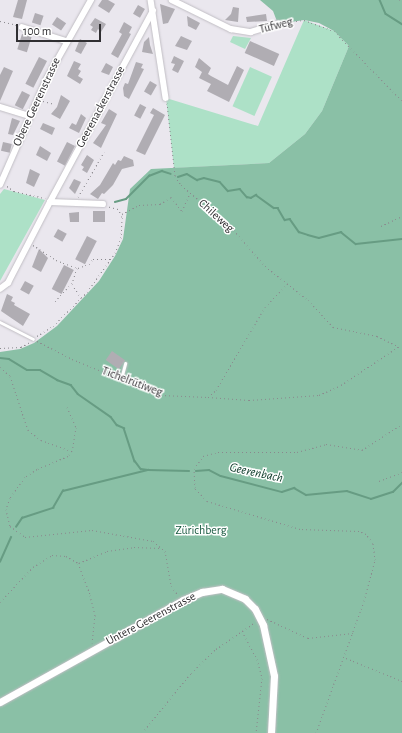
<!DOCTYPE html>
<html>
<head>
<meta charset="utf-8">
<style>
	body { margin:0 }
	#map { position:relative; width:402px; height:733px; overflow:hidden; background:#eae7ee; font-family:"Alegreya Sans",sans-serif }
	div>[style] { position:absolute }
	.green>* { inset:0; background:#ade1c7; transform-origin:0 0 }
	.forest>* { inset:0; background:#8ac0a6 }
	.stream>* { height:1.5px; margin:-0.75px; padding:0 0.75px; transform-origin:0.75px; border-radius:0.75px; background:#679c83 }
	.building>* { inset:0; background:#b0adb3; transform-origin:0 0 }
	.path>* { height:1px; margin-top:-0.5px; transform-origin:0; background:repeating-linear-gradient(90deg,#8a888d 0 1px,transparent 0 4px) }
	.roads { filter:drop-shadow(0 0 1px #c1bec4) drop-shadow(0 0 1px #c1bec4) }
	.service>* { height:2.5px; margin:-1.25px; padding:0 1.25px; transform-origin:1.25px; border-radius:1.25px; background:#fff }
	.minor>* { height:5.5px; margin:-2.75px; padding:0 2.75px; transform-origin:2.75px; border-radius:2.75px; background:#fff }
	.tertiary>* { height:7px; margin:-3.5px; padding:0 3.5px; transform-origin:3.5px; border-radius:3.5px; background:#fff }
	span { translate:-50% -50%; white-space:nowrap; text-align:center; line-height:1.15; -webkit-text-stroke:3px #fff; paint-order:stroke }
	.street-label { font-size:12px; color:#302f32 }
	.park-label { font-size:12px; color:#195a41 }
	.water-label { font-size:13px; color:#0a3827; font-style:italic }
	.scale { position:absolute; left:16px; top:24px; width:85px; height:18px; box-sizing:border-box; border:2px solid #302f32; border-top:0; padding-left:5px; font-size:12px; line-height:14px; white-space:nowrap; color:#302f32; -webkit-text-stroke:3px #fff; paint-order:stroke }
</style>
</head>
<body>
<div id="map">
	<div class="green">
		<div style="clip-path:polygon(304px 20px,334px 31px,349px 46px,322px 111px,305px 134px,269px 163px,174px 168px,166px 98px,258px 126px)"></div>
		<div style="clip-path:polygon(233px 36px,251px 38px,245px 49px,230px 42px)"></div>
		<div style="left:250px;top:67px;width:24px;height:43px;rotate:24deg"></div>
		<div style="clip-path:polygon(4px 189px,45px 200px,0 281px,0 194px)"></div>
	</div>
	<div class="forest">
		<div style="clip-path:polygon(260px 0,402px 0,402px 733px,0 733px,0 352px,20px 349px,34px 343px,57px 326px,99px 281px,115px 256px,123px 239px,130px 189px,151px 169px,269px 163px,305px 134px,322px 111px,349px 46px,334px 31px,319px 23px,304px 20px,278px 24px,273px 11px)"></div>
	</div>
	<div class="stream">
		<div style="left:380px;top:0;width:15px;rotate:67deg"></div>
		<div style="left:386px;top:14px;width:19px;rotate:32deg"></div>
		<div style="left:178px;top:177px;width:9px;rotate:-18deg"></div>
		<div style="left:187px;top:174px;width:12px;rotate:31deg"></div>
		<div style="left:197px;top:180px;width:7px;rotate:-16deg"></div>
		<div style="left:204px;top:178px;width:16px;rotate:14deg"></div>
		<div style="left:220px;top:182px;width:12px;rotate:48deg"></div>
		<div style="left:228px;top:191px;width:12px;rotate:-9deg"></div>
		<div style="left:240px;top:189px;width:11px;rotate:49deg"></div>
		<div style="left:247px;top:197px;width:4px;rotate:14deg"></div>
		<div style="left:251px;top:198px;width:6px;rotate:-31deg"></div>
		<div style="left:256px;top:195px;width:22px;rotate:36deg"></div>
		<div style="left:274px;top:208px;width:4px"></div>
		<div style="left:278px;top:208px;width:14px;rotate:60deg"></div>
		<div style="left:285px;top:220px;width:5px;rotate:-11deg"></div>
		<div style="left:290px;top:219px;width:16px;rotate:55deg"></div>
		<div style="left:299px;top:232px;width:9px;rotate:18deg"></div>
		<div style="left:308px;top:235px;width:11px;rotate:15deg"></div>
		<div style="left:319px;top:238px;width:23px;rotate:-15deg"></div>
		<div style="left:341px;top:232px;width:19px;rotate:39deg"></div>
		<div style="left:356px;top:244px;width:46px;rotate:-6.2deg"></div>
		<div style="left:115px;top:202px;width:11px;rotate:-15deg"></div>
		<div style="left:126px;top:199px;width:33px;rotate:-45deg"></div>
		<div style="left:149px;top:176px;width:14px;rotate:-21deg"></div>
		<div style="left:162px;top:171px;width:9px;rotate:18deg"></div>
		<div style="left:0;top:358px;width:9px;rotate:6deg"></div>
		<div style="left:9px;top:359px;width:21px;rotate:31deg"></div>
		<div style="left:27px;top:370px;width:13px"></div>
		<div style="left:40px;top:370px;width:20px;rotate:30deg"></div>
		<div style="left:57px;top:380px;width:15px;rotate:20deg"></div>
		<div style="left:71px;top:385px;width:11px;rotate:52deg"></div>
		<div style="left:78px;top:394px;width:40px;rotate:34.9deg"></div>
		<div style="left:111px;top:417px;width:10px;rotate:53deg"></div>
		<div style="left:117px;top:425px;width:8px;rotate:23deg"></div>
		<div style="left:124px;top:428px;width:35px;rotate:72deg"></div>
		<div style="left:135px;top:461px;width:10px;rotate:53deg"></div>
		<div style="left:141px;top:469px;width:7px;rotate:8deg"></div>
		<div style="left:196px;top:471px;width:13px;rotate:-4deg"></div>
		<div style="left:209px;top:470px;width:13px;rotate:27deg"></div>
		<div style="left:221px;top:476px;width:63px;rotate:14.7deg"></div>
		<div style="left:282px;top:492px;width:13px;rotate:-18deg"></div>
		<div style="left:294px;top:488px;width:14px;rotate:30deg"></div>
		<div style="left:306px;top:495px;width:41px;rotate:-5.6deg"></div>
		<div style="left:347px;top:491px;width:25px;rotate:18deg"></div>
		<div style="left:371px;top:499px;width:23px;rotate:-18deg"></div>
		<div style="left:393px;top:492px;width:13px;rotate:-45deg"></div>
		<div style="left:16px;top:527px;width:11px;rotate:-56deg"></div>
		<div style="left:22px;top:518px;width:33px;rotate:-18deg"></div>
		<div style="left:53px;top:508px;width:20px;rotate:-60deg"></div>
		<div style="left:63px;top:491px;width:88px;rotate:-13.9deg"></div>
		<div style="left:148px;top:470px;width:41px;rotate:1.4deg"></div>
		<div style="left:0;top:562px;width:27px;rotate:-66deg"></div>
	</div>
	<div class="building">
		<div style="clip-path:polygon(18px 0,27px 0,22px 19px,13px 17px)"></div>
		<div style="clip-path:polygon(102px 0,108px 0,115px 4px,109px 13px,98px 6px)"></div>
		<div style="clip-path:polygon(160px 4px,175px 9px,168px 23px,163px 24px)"></div>
		<div style="left:138px;top:5px;width:8px;height:10px;rotate:30deg"></div>
		<div style="clip-path:polygon(233px 7px,239px 8px,238px 22px,225px 20px,231px 14px)"></div>
		<div style="left:35px;top:13px;width:9px;height:10px;rotate:18deg"></div>
		<div style="clip-path:polygon(266px 14px,267px 21px,247px 22px,246px 17px)"></div>
		<div style="clip-path:polygon(187px 16px,200px 23px,196px 30px,188px 26px)"></div>
		<div style="left:57px;top:17px;width:11px;height:9px;rotate:34deg"></div>
		<div style="clip-path:polygon(95px 18px,106px 24px,101px 32px,98px 29px,96px 33px,91px 30px,93px 27px,90px 25px)"></div>
		<div style="clip-path:polygon(124px 22px,132px 27px,129px 33px,131px 34px,118px 58px,111px 54px,122px 34px,119px 32px)"></div>
		<div style="left:22px;top:34px;width:10px;height:16px;rotate:17deg"></div>
		<div style="clip-path:polygon(181px 36px,192px 41px,187px 50px,175px 46px)"></div>
		<div style="clip-path:polygon(149px 37px,150px 45px,153px 54px,142px 52px,144px 42px)"></div>
		<div style="clip-path:polygon(80px 39px,87px 43px,81px 54px,75px 51px)"></div>
		<div style="left:250px;top:41px;width:32px;height:13px;rotate:24deg"></div>
		<div style="clip-path:polygon(174px 56px,184px 61px,178px 73px,172px 70px,175px 64px,171px 63px)"></div>
		<div style="left:39px;top:57px;width:9px;height:30px;rotate:27deg"></div>
		<div style="clip-path:polygon(199px 58px,211px 68px,208px 74px,211px 76px,228px 85px,237px 66px,244px 70px,229px 102px,207px 91px,211px 84px,199px 78px,202px 72px,195px 67px)"></div>
		<div style="clip-path:polygon(74px 61px,81px 64px,78px 69px,81px 71px,78px 76px,83px 79px,80px 84px,67px 76px)"></div>
		<div style="clip-path:polygon(136px 62px,143px 64px,141px 68px,144px 69px,129px 99px,124px 96px,123px 88px,125px 83px,128px 84px)"></div>
		<div style="clip-path:polygon(106px 63px,113px 67px,109px 75px,101px 72px)"></div>
		<div style="clip-path:polygon(4px 67px,13px 71px,0 101px,0 75px)"></div>
		<div style="left:150px;top:81px;width:8px;height:12px;rotate:30deg"></div>
		<div style="left:22px;top:91px;width:9px;height:16px;rotate:27deg"></div>
		<div style="clip-path:polygon(61px 95px,70px 101px,60px 119px,51px 114px,57px 107px)"></div>
		<div style="left:140px;top:104px;width:7px;height:13px;rotate:27deg"></div>
		<div style="clip-path:polygon(153px 108px,165px 115px,145px 155px,136px 151px,154px 115px,150px 113px)"></div>
		<div style="clip-path:polygon(109px 109px,117px 114px,101px 148px,93px 143px,106px 125px,101px 123px)"></div>
		<div style="clip-path:polygon(81px 114px,86px 118px,79px 133px,69px 128px,72px 123px,76px 125px)"></div>
		<div style="clip-path:polygon(12px 118px,20px 121px,13px 135px,8px 134px)"></div>
		<div style="clip-path:polygon(43px 123px,55px 128px,52px 135px,40px 129px)"></div>
		<div style="left:3px;top:142px;width:9px;height:9px;rotate:13deg"></div>
		<div style="left:67px;top:142px;width:9px;height:22px;rotate:27deg"></div>
		<div style="clip-path:polygon(40px 146px,51px 153px,47px 161px,36px 155px)"></div>
		<div style="clip-path:polygon(87px 155px,94px 160px,87px 173px,82px 170px,84px 167px,81px 165px)"></div>
		<div style="clip-path:polygon(124px 156px,133px 160px,134px 166px,122px 169px,113px 185px,104px 194px,102px 193px,98px 199px,90px 194px,100px 185px,113px 163px,115px 165px,118px 160px,121px 161px)"></div>
		<div style="clip-path:polygon(30px 169px,40px 174px,34px 187px,26px 183px)"></div>
		<div style="clip-path:polygon(74px 179px,81px 182px,75px 194px,69px 188px)"></div>
		<div style="left:93px;top:211px;width:12px;height:11px"></div>
		<div style="clip-path:polygon(79px 212px,79px 222px,70px 222px,69px 213px)"></div>
		<div style="left:58px;top:229px;width:10px;height:9px;rotate:29deg"></div>
		<div style="left:87px;top:236px;width:11px;height:26px;rotate:27deg"></div>
		<div style="clip-path:polygon(39px 249px,48px 258px,41px 272px,32px 267px)"></div>
		<div style="left:64px;top:265px;width:11px;height:27px;rotate:27deg"></div>
		<div style="left:25px;top:281px;width:10px;height:10px;rotate:29deg"></div>
		<div style="clip-path:polygon(7px 294px,13px 297px,11px 301px,15px 303px,14px 305px,30px 314px,23px 326px,1px 311px)"></div>
		<div style="left:112px;top:351px;width:16px;height:11px;rotate:35deg"></div>
	</div>
	<div class="path">
		<div style="left:399px;top:0;width:4px;rotate:45deg"></div>
		<div style="left:0;top:21px;width:17px;rotate:13deg"></div>
		<div style="left:284px;top:23px;width:20px;rotate:-9deg"></div>
		<div style="left:304px;top:20px;width:32px;rotate:20deg"></div>
		<div style="left:334px;top:31px;width:98px;rotate:45.8deg"></div>
		<div style="left:43px;top:101px;width:11px;rotate:15deg"></div>
		<div style="left:167px;top:103px;width:73px;rotate:83.7deg"></div>
		<div style="left:175px;top:176px;width:11px;rotate:56deg"></div>
		<div style="left:181px;top:185px;width:65px;rotate:40deg"></div>
		<div style="left:231px;top:227px;width:52px;rotate:48.9deg"></div>
		<div style="left:265px;top:266px;width:55px;rotate:38.3deg"></div>
		<div style="left:308px;top:300px;width:37px;rotate:47deg"></div>
		<div style="left:333px;top:327px;width:45px;rotate:11.6deg"></div>
		<div style="left:377px;top:336px;width:28px;rotate:26deg"></div>
		<div style="left:7px;top:186px;width:9px;rotate:36deg"></div>
		<div style="left:14px;top:191px;width:32px;rotate:13deg"></div>
		<div style="left:78px;top:197px;width:52px;rotate:-60deg"></div>
		<div style="left:122px;top:214px;width:19px;rotate:-28deg"></div>
		<div style="left:139px;top:205px;width:21px;rotate:-3deg"></div>
		<div style="left:160px;top:204px;width:13px;rotate:-32deg"></div>
		<div style="left:171px;top:197px;width:18px;rotate:52deg"></div>
		<div style="left:182px;top:211px;width:20px;rotate:-66deg"></div>
		<div style="left:381px;top:226px;width:23px;rotate:-25deg"></div>
		<div style="left:33px;top:245px;width:27px;rotate:33deg"></div>
		<div style="left:56px;top:260px;width:22px;rotate:21deg"></div>
		<div style="left:77px;top:268px;width:16px;rotate:108deg"></div>
		<div style="left:72px;top:283px;width:26px;rotate:133deg"></div>
		<div style="left:78px;top:268px;width:12px;rotate:-20deg"></div>
		<div style="left:89px;top:264px;width:6px;rotate:-51deg"></div>
		<div style="left:93px;top:259px;width:18px"></div>
		<div style="left:72px;top:284px;width:17px;rotate:57deg"></div>
		<div style="left:37px;top:336px;width:19px;rotate:-32deg"></div>
		<div style="left:53px;top:326px;width:48px;rotate:-45deg"></div>
		<div style="left:87px;top:292px;width:48px;rotate:-54.3deg"></div>
		<div style="left:115px;top:253px;width:16px;rotate:-68deg"></div>
		<div style="left:121px;top:238px;width:22px;rotate:-87deg"></div>
		<div style="left:122px;top:216px;width:8px;rotate:-120deg"></div>
		<div style="left:118px;top:209px;width:11px;rotate:-165deg"></div>
		<div style="left:37px;top:341px;width:39px;rotate:27deg"></div>
		<div style="left:72px;top:359px;width:48px;rotate:22.2deg"></div>
		<div style="left:0;top:348px;width:21px;rotate:-3deg"></div>
		<div style="left:21px;top:347px;width:10px;rotate:-29deg"></div>
		<div style="left:0;top:367px;width:13px;rotate:42deg"></div>
		<div style="left:10px;top:376px;width:57px;rotate:71.6deg"></div>
		<div style="left:28px;top:430px;width:16px;rotate:38deg"></div>
		<div style="left:41px;top:440px;width:33px;rotate:20deg"></div>
		<div style="left:125px;top:380px;width:39px;rotate:23deg"></div>
		<div style="left:161px;top:395px;width:47px;rotate:2.4deg"></div>
		<div style="left:208px;top:397px;width:11px;rotate:-41deg"></div>
		<div style="left:216px;top:390px;width:96px;rotate:-59.4deg"></div>
		<div style="left:265px;top:307px;width:32px;rotate:-46deg"></div>
		<div style="left:208px;top:397px;width:41px;rotate:4.2deg"></div>
		<div style="left:249px;top:400px;width:70px;rotate:-4.1deg"></div>
		<div style="left:319px;top:395px;width:24px;rotate:-24deg"></div>
		<div style="left:341px;top:385px;width:69px;rotate:-33.7deg"></div>
		<div style="left:67px;top:407px;width:22px;rotate:66deg"></div>
		<div style="left:76px;top:427px;width:24px;rotate:99deg"></div>
		<div style="left:72px;top:451px;width:6px;rotate:129deg"></div>
		<div style="left:68px;top:456px;width:34px;rotate:157deg"></div>
		<div style="left:37px;top:469px;width:14px;rotate:146deg"></div>
		<div style="left:25px;top:477px;width:26px;rotate:126deg"></div>
		<div style="left:10px;top:498px;width:12px;rotate:110deg"></div>
		<div style="left:6px;top:509px;width:17px;rotate:77deg"></div>
		<div style="left:10px;top:526px;width:19px;rotate:36deg"></div>
		<div style="left:25px;top:537px;width:67px;rotate:-6deg"></div>
		<div style="left:92px;top:530px;width:62px;rotate:10.2deg"></div>
		<div style="left:153px;top:541px;width:16px;rotate:40deg"></div>
		<div style="left:165px;top:551px;width:36px;rotate:80deg"></div>
		<div style="left:171px;top:586px;width:11px;rotate:52deg"></div>
		<div style="left:379px;top:481px;width:25px;rotate:-21deg"></div>
		<div style="left:79px;top:563px;width:30px;rotate:-23deg"></div>
		<div style="left:107px;top:551px;width:27px;rotate:-8deg"></div>
		<div style="left:134px;top:547px;width:26px;rotate:2deg"></div>
		<div style="left:0;top:602px;width:48px;rotate:-46.7deg"></div>
		<div style="left:33px;top:567px;width:22px;rotate:-32deg"></div>
		<div style="left:52px;top:555px;width:14px;rotate:4deg"></div>
		<div style="left:66px;top:556px;width:14px;rotate:30deg"></div>
		<div style="left:78px;top:563px;width:34px;rotate:69deg"></div>
		<div style="left:90px;top:595px;width:21px;rotate:76deg"></div>
		<div style="left:95px;top:615px;width:28px;rotate:96deg"></div>
		<div style="left:267px;top:619px;width:45px;rotate:24.9deg"></div>
		<div style="left:308px;top:638px;width:45px;rotate:-6.3deg"></div>
		<div style="left:242px;top:631px;width:32px;rotate:62deg"></div>
		<div style="left:257px;top:659px;width:20px;rotate:75deg"></div>
		<div style="left:262px;top:678px;width:55px;rotate:96.2deg"></div>
		<div style="left:346px;top:658px;width:61px;rotate:22.3deg"></div>
		<div style="left:142px;top:733px;width:77px;rotate:-50.8deg"></div>
		<div style="left:191px;top:673px;width:35px;rotate:-44deg"></div>
		<div style="left:216px;top:649px;width:46px;rotate:-34.4deg"></div>
		<div style="left:316px;top:733px;width:140px;rotate:-70deg"></div>
		<div style="left:364px;top:601px;width:42px;rotate:-75deg"></div>
		<div style="left:375px;top:560px;width:17px;rotate:-97deg"></div>
		<div style="left:373px;top:543px;width:11px;rotate:-128deg"></div>
		<div style="left:366px;top:534px;width:8px;rotate:-157deg"></div>
		<div style="left:359px;top:531px;width:59px;rotate:-178.1deg"></div>
		<div style="left:300px;top:529px;width:97px;rotate:-163.2deg"></div>
		<div style="left:207px;top:501px;width:18px;rotate:-133deg"></div>
		<div style="left:195px;top:488px;width:19px;rotate:-93deg"></div>
		<div style="left:194px;top:469px;width:16px;rotate:-55deg"></div>
		<div style="left:203px;top:456px;width:16px;rotate:-15deg"></div>
		<div style="left:218px;top:452px;width:79px"></div>
		<div style="left:297px;top:452px;width:30px;rotate:-15deg"></div>
		<div style="left:326px;top:444px;width:36px;rotate:9deg"></div>
		<div style="left:362px;top:450px;width:48px;rotate:-33deg"></div>
	</div>
	<div class="roads">
		<div class="service">
			<div style="left:0;top:322px;width:37px;rotate:27deg"></div>
			<div style="left:121px;top:379px;width:16px;rotate:-75deg"></div>
		</div>
		<div class="minor">
			<div style="left:151px;top:0;width:99px;rotate:81.3deg"></div>
			<div style="left:172px;top:0;width:66px;rotate:26.2deg"></div>
			<div style="left:231px;top:29px;width:20px;rotate:9deg"></div>
			<div style="left:251px;top:32px;width:28px;rotate:-17deg"></div>
			<div style="left:22px;top:27px;width:46px;rotate:17.7deg"></div>
			<div style="left:0;top:107px;width:31px;rotate:17deg"></div>
			<div style="left:0;top:185px;width:115px;rotate:-66.3deg"></div>
			<div style="left:46px;top:80px;width:92px;rotate:-60.6deg"></div>
			<div style="left:50px;top:202px;width:217px;rotate:-61.7deg"></div>
			<div style="left:0;top:289px;width:10px;rotate:-37deg"></div>
			<div style="left:8px;top:283px;width:91px;rotate:-62.6deg"></div>
			<div style="left:50px;top:202px;width:53px;rotate:2.2deg"></div>
		</div>
		<div class="tertiary">
			<div style="left:0;top:702px;width:210px;rotate:-29.1deg"></div>
			<div style="left:183px;top:600px;width:21px;rotate:-23deg"></div>
			<div style="left:202px;top:592px;width:20px;rotate:-9deg"></div>
			<div style="left:222px;top:589px;width:25px;rotate:23deg"></div>
			<div style="left:245px;top:599px;width:14px;rotate:45deg"></div>
			<div style="left:255px;top:609px;width:18px;rotate:63deg"></div>
			<div style="left:263px;top:625px;width:52px;rotate:77.8deg"></div>
			<div style="left:274px;top:676px;width:57px;rotate:93deg"></div>
		</div>
	</div>
	<div class="street-label">
		<span style="left:276px;top:26px;rotate:-14deg">Tüfweg</span>
		<span style="left:37px;top:102px;rotate:-65deg">Obere Geerenstrasse</span>
		<span style="left:101px;top:107px;rotate:-62deg">Geerenackerstrasse</span>
		<span style="left:216px;top:216px;rotate:42deg">Chileweg</span>
		<span style="left:132px;top:382px;rotate:21deg">Tichelrütiweg</span>
		<span style="left:151px;top:619px;rotate:-28deg">Untere Geerenstrasse</span>
	</div>
	<div class="park-label">
		<span style="left:201px;top:531px">Zürichberg</span>
	</div>
	<div class="water-label">
		<span style="left:256px;top:474px;rotate:12deg">Geerenbach</span>
	</div>
	<div class="scale">100 m</div>
</div>
</body>
</html>
